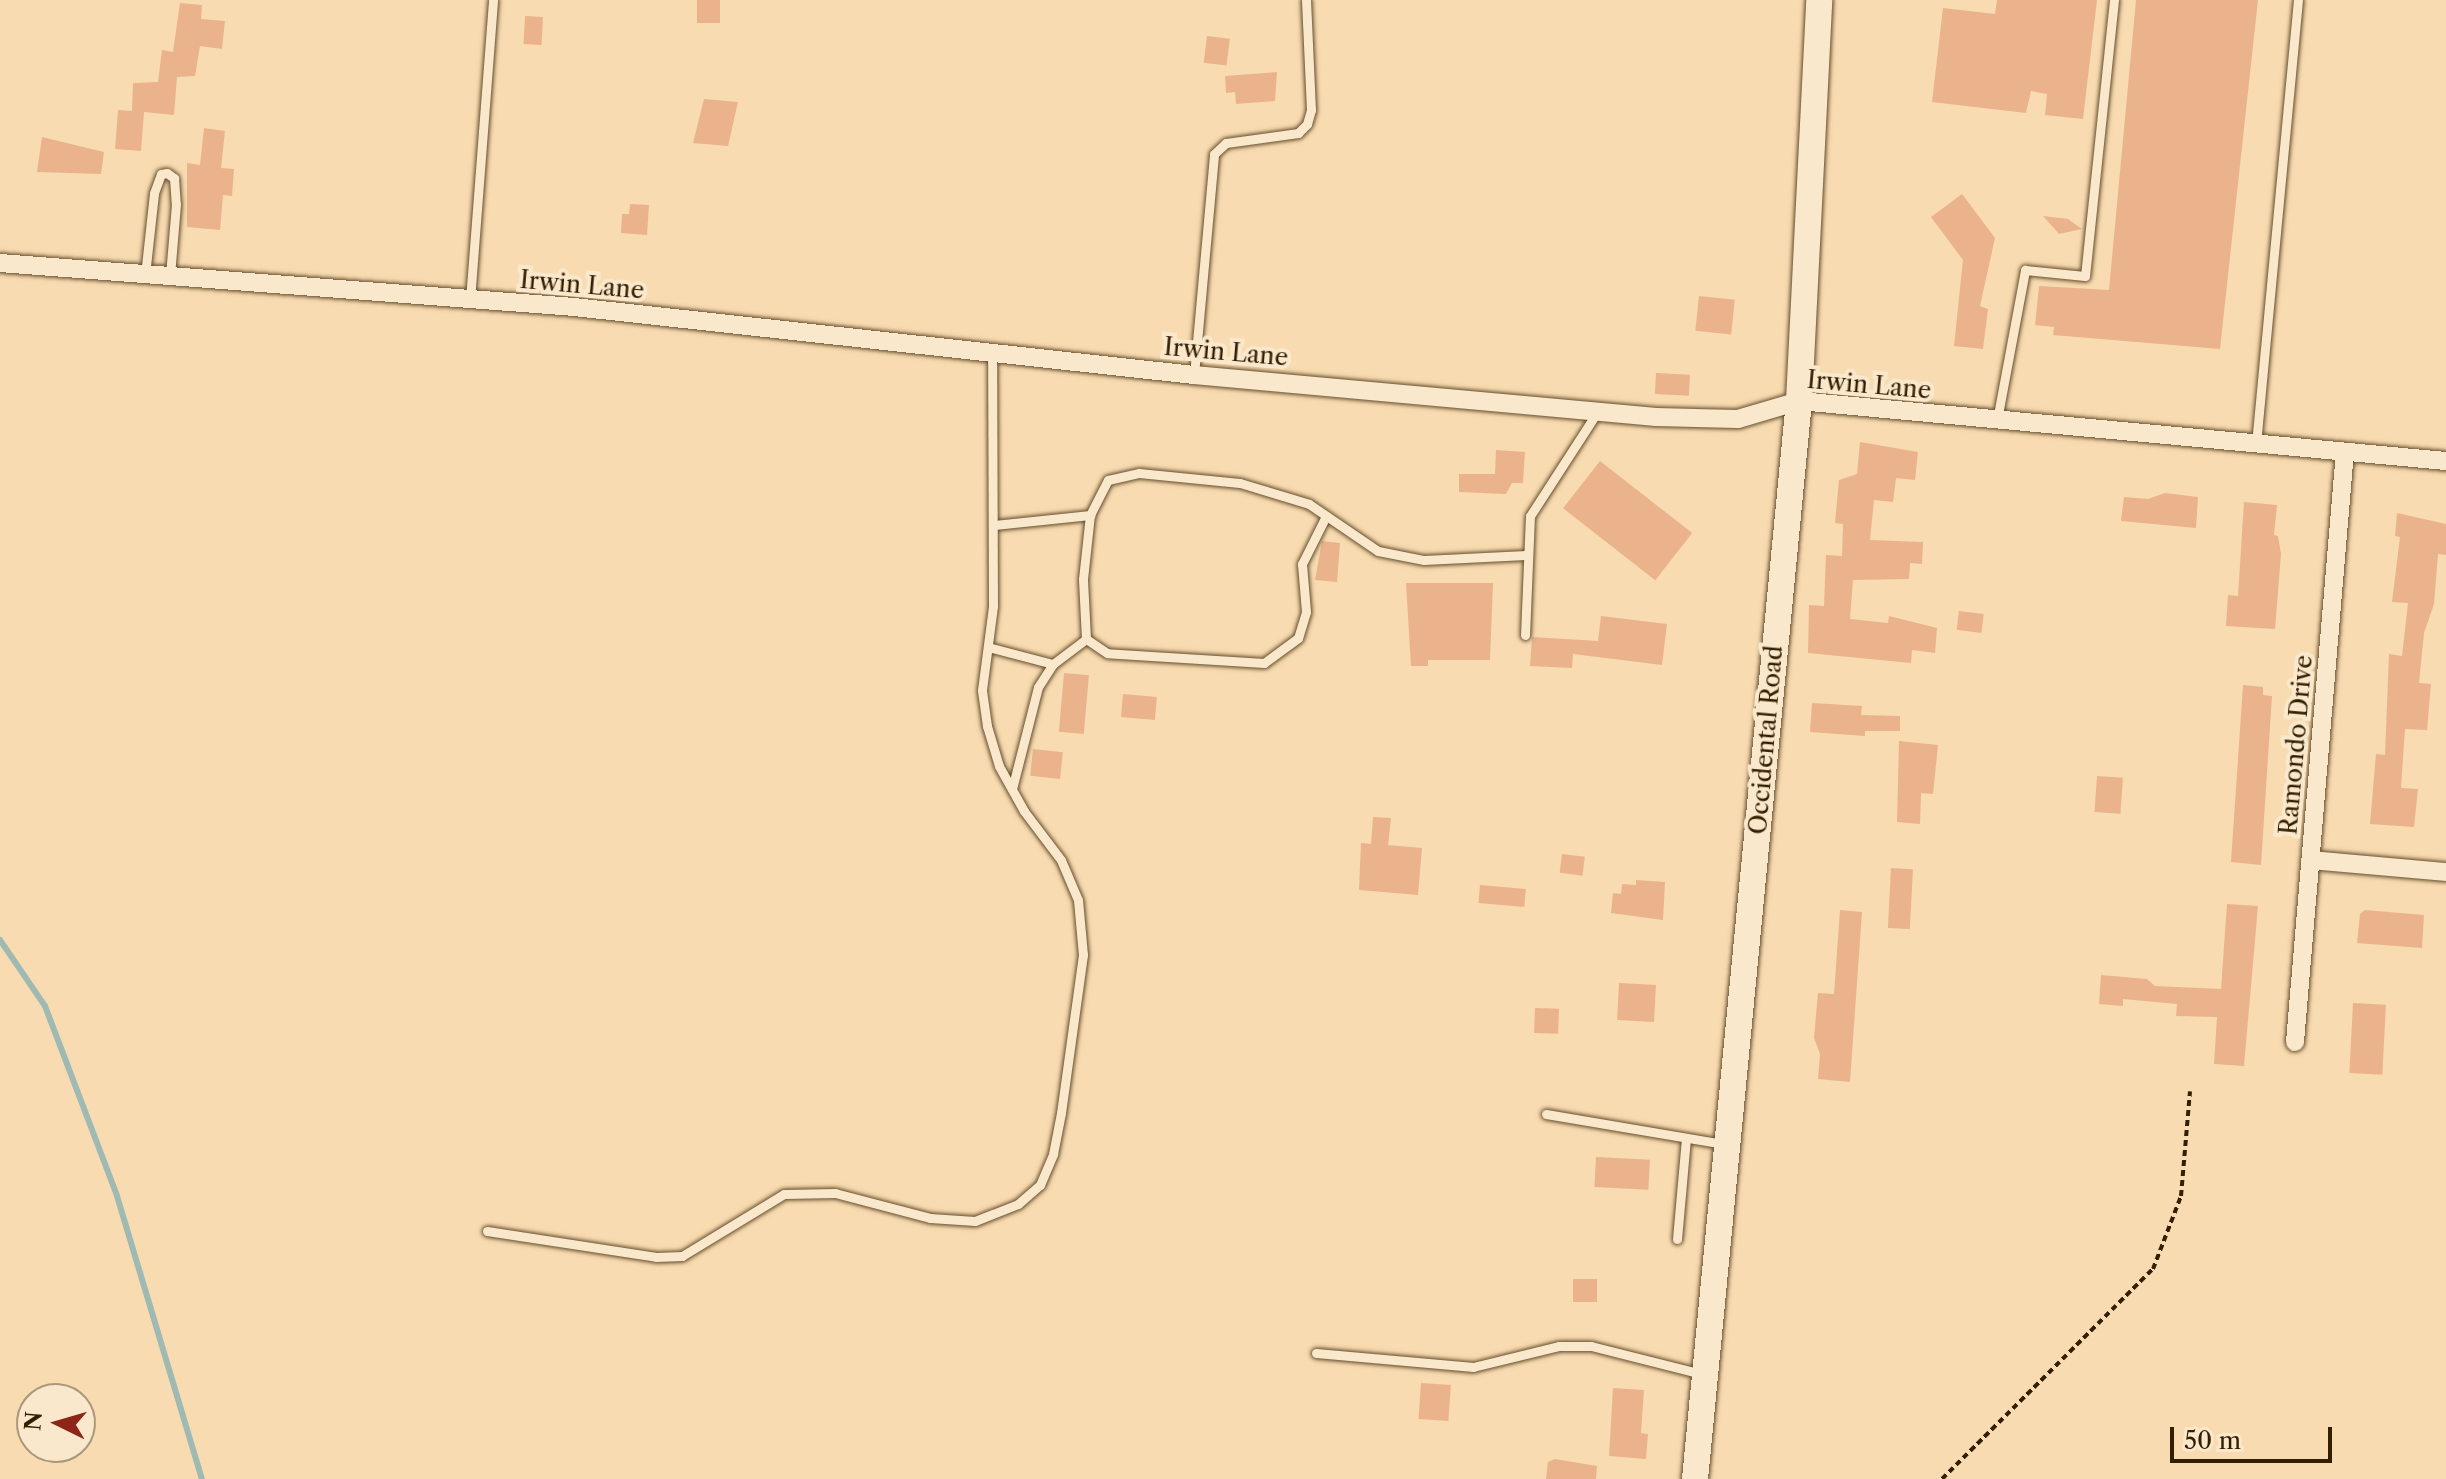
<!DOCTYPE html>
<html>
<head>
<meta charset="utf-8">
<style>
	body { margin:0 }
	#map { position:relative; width:2446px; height:1479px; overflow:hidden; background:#f8dbb0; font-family:"Libre Caslon Text",serif }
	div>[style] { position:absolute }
	.stream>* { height:6px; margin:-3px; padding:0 3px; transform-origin:3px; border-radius:3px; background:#9fb9b3 }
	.building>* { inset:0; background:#ebb38b; transform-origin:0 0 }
	.path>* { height:4px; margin-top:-2px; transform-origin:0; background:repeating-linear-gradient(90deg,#341e00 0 6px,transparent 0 10px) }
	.roads { filter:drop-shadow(0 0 2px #654d2c) drop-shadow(0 0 2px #654d2c) }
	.lane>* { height:9px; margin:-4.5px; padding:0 4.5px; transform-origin:4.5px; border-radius:4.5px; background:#fae8cc }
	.street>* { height:18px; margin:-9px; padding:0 9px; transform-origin:9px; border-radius:9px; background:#fae8cc }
	.secondary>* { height:26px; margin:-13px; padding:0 13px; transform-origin:13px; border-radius:13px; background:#fae8cc }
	span { translate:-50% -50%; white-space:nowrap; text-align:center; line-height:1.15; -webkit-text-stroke:8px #fae8cc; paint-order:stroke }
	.street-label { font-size:24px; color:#341e00 }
	.north { position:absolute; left:16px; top:1383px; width:80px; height:80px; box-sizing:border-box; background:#fae8cc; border:2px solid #ab977a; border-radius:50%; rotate:275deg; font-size:22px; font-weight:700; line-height:32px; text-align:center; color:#341e00 }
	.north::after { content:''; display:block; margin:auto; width:28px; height:36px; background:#8f2418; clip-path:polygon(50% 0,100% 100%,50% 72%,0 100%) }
	.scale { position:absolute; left:2170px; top:1427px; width:162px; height:36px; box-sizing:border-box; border:4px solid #341e00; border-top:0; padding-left:10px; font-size:24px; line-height:28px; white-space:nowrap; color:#341e00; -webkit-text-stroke:6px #fae8cc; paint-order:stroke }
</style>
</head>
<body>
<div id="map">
	<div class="stream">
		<div style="left:0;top:940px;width:80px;rotate:55.7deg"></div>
		<div style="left:45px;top:1006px;width:203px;rotate:69.2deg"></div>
		<div style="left:117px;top:1196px;width:295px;rotate:73.3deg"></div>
	</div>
	<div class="building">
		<div style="left:697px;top:0;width:23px;height:23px"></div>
		<div style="clip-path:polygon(1997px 0,2097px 0,2083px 119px,2045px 115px,2047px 94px,2031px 91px,2026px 113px,1932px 102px,1943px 8px,1995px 14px)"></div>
		<div style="clip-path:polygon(2136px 0,2258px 0,2220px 349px,2053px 335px,2054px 327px,2035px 325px,2039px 286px,2109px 290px)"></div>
		<div style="clip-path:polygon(180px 3px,202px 5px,201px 19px,225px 21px,222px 49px,200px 46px,195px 76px,177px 77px,174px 115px,144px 112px,141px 151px,115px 149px,118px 110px,132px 111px,133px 83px,158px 82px,162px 50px,173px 52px)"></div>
		<div style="left:525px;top:16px;width:18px;height:28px;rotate:3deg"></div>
		<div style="left:1207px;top:36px;width:23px;height:27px;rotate:7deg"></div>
		<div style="clip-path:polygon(1277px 72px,1275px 101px,1236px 104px,1235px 92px,1226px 93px,1225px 76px)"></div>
		<div style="clip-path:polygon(704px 99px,738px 102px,728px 146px,693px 143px)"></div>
		<div style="clip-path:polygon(204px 128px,225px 131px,221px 168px,234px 169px,232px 196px,223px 195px,220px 230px,187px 227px,187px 163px,200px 165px)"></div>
		<div style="clip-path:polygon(42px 137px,104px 152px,101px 174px,37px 172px)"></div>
		<div style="clip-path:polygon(1962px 194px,1995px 238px,1980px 306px,1988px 309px,1983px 349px,1954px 346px,1963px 260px,1931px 217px)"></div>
		<div style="clip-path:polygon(630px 204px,649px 205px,647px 235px,621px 233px,622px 214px,629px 214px)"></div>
		<div style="clip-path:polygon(2043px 216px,2068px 219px,2082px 229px,2059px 234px)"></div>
		<div style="left:1699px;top:296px;width:36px;height:35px;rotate:6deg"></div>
		<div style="left:1656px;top:373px;width:34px;height:21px;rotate:3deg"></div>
		<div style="clip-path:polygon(1860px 442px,1918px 452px,1915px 480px,1896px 478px,1893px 502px,1874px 500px,1870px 540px,1923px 542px,1922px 564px,1910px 563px,1909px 579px,1853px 580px,1850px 619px,1888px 623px,1889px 616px,1937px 628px,1935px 653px,1912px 650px,1911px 663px,1808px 653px,1809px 605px,1824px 606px,1826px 555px,1842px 556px,1843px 524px,1835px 523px,1839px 480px,1857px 474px)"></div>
		<div style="clip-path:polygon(1496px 450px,1525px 452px,1523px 483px,1512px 483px,1506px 494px,1459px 492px,1459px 474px,1495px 474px)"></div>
		<div style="left:1600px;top:461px;width:117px;height:60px;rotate:38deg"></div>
		<div style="clip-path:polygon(2165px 493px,2198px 497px,2196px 528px,2121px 521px,2124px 497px,2148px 499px)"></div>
		<div style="clip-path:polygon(2244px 502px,2277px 505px,2274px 535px,2278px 536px,2281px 554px,2275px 629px,2226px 626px,2228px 595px,2238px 596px)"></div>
		<div style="clip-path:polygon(2397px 513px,2446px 524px,2446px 555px,2438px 554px,2434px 604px,2424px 633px,2419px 683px,2431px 684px,2427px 730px,2405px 729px,2401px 788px,2418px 789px,2414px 827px,2370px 824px,2376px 754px,2385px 755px,2389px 654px,2402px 656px,2408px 603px,2392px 602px,2400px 537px,2395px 536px)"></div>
		<div style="clip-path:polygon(1322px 541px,1340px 543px,1337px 582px,1315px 580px)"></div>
		<div style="clip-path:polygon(1406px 583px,1493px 583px,1490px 660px,1428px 660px,1428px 666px,1411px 666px)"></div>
		<div style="left:1959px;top:611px;width:25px;height:19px;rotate:7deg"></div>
		<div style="clip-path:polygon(1601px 616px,1667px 624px,1662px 665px,1573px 654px,1572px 668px,1530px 666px,1532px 637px,1598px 641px)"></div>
		<div style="left:1064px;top:673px;width:25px;height:59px;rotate:5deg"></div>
		<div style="clip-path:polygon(2243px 685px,2263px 687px,2263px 695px,2272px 696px,2261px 865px,2231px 862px)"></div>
		<div style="left:1123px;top:694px;width:34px;height:23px;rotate:5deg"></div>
		<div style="clip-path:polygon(1812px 703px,1862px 706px,1861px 715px,1900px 716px,1900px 731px,1865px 731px,1865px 736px,1810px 732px)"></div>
		<div style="clip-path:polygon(1899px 741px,1938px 745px,1933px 794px,1921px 793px,1920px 824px,1897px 822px)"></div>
		<div style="left:1033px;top:749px;width:30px;height:27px;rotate:6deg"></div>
		<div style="left:2097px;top:776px;width:26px;height:36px;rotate:4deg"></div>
		<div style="clip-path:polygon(1373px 817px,1391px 818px,1388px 845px,1422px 848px,1418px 895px,1359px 890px,1361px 843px,1371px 844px)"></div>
		<div style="left:1562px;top:854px;width:23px;height:19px;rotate:7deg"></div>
		<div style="left:1891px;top:868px;width:22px;height:60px;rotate:3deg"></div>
		<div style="clip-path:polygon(1636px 880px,1665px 882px,1663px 920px,1611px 913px,1613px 893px,1621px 894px,1622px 884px,1636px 885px)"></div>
		<div style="left:1480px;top:885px;width:46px;height:18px;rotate:5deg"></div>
		<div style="clip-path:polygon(2227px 904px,2258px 906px,2244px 1066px,2214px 1064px,2217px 1017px,2176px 1016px,2177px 1004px,2123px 999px,2123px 1006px,2099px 1004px,2101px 975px,2147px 979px,2155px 986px,2221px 989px)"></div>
		<div style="clip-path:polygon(1840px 910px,1862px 912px,1850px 1082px,1818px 1079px,1820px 1054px,1814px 1038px,1818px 993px,1834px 994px)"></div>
		<div style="clip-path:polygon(2365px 910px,2424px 915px,2422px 948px,2357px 943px,2360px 914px)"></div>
		<div style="left:1619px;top:983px;width:37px;height:37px;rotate:3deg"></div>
		<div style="left:2353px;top:1003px;width:33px;height:70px;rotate:3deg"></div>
		<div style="left:1535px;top:1008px;width:24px;height:25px;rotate:2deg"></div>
		<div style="left:1596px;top:1157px;width:54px;height:30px;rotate:3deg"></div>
		<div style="left:1573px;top:1279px;width:24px;height:23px"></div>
		<div style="left:1421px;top:1383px;width:30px;height:36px;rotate:4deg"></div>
		<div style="clip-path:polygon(1613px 1388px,1644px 1390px,1641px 1433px,1648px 1434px,1646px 1459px,1609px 1456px)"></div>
		<div style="clip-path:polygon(1555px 1459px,1597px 1466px,1596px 1479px,1546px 1479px,1548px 1462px)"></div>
	</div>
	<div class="path">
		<div style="left:1942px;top:1479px;width:298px;rotate:-44.9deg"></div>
		<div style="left:2153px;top:1269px;width:78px;rotate:-69deg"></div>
		<div style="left:2181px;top:1196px;width:105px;rotate:-85.1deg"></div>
	</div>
	<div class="roads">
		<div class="lane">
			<div style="left:145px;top:275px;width:82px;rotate:-83.7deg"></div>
			<div style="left:154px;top:193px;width:20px;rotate:-70deg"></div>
			<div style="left:161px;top:174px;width:6px;rotate:-9deg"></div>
			<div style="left:167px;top:173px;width:9px;rotate:36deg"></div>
			<div style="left:174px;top:178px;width:26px;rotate:86deg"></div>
			<div style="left:176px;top:204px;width:72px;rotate:94.8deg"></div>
			<div style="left:470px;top:300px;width:301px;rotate:-85.6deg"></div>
			<div style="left:1194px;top:375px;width:222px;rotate:-84.8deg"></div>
			<div style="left:1214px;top:154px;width:16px;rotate:-43deg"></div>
			<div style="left:1226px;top:143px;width:73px;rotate:-7.9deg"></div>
			<div style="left:1298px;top:133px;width:13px;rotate:-45deg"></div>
			<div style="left:1307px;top:124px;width:15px;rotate:-74deg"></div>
			<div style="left:1311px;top:110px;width:110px;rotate:-92.6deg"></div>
			<div style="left:1997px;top:420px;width:153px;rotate:-79.4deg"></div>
			<div style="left:2025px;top:270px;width:60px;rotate:5.7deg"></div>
			<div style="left:2085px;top:276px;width:278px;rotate:-84deg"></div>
			<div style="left:2256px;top:444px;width:446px;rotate:-84.6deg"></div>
			<div style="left:1326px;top:516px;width:54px;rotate:116.6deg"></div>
			<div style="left:1302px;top:564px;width:48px;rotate:85.2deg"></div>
			<div style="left:1306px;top:612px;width:27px;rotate:107deg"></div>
			<div style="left:1298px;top:638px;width:42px;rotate:143.7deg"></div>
			<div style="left:1264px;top:663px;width:157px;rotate:-176.4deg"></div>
			<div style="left:1107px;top:653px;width:25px;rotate:-146deg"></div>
			<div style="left:1086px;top:639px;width:60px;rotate:-92.9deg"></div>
			<div style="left:1083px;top:579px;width:64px;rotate:-83.8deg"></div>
			<div style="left:1090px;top:515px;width:39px;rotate:-63deg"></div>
			<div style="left:1108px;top:480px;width:32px;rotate:-13deg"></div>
			<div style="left:1139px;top:473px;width:101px;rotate:5.7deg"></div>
			<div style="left:1240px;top:483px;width:72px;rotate:16.9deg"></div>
			<div style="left:1309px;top:504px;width:83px;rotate:34.3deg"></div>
			<div style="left:1378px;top:551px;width:47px;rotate:11.1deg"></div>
			<div style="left:1424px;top:560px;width:102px;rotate:-2.8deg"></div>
			<div style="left:994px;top:525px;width:97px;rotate:-5.9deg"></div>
			<div style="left:1525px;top:635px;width:119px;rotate:-87.6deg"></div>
			<div style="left:1530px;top:516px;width:125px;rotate:-57.1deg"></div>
			<div style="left:988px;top:647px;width:67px;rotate:14.7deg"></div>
			<div style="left:1012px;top:789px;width:105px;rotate:-75.7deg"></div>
			<div style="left:1038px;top:687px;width:27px;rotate:-57deg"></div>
			<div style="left:1053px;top:664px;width:41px;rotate:-37.1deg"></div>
			<div style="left:1546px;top:1114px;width:181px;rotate:9.6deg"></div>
			<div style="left:487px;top:1231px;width:171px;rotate:8.7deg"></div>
			<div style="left:656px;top:1257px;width:26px;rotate:-2deg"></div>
			<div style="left:682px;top:1256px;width:119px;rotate:-31.3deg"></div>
			<div style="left:784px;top:1194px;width:51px;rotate:-1.1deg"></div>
			<div style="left:835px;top:1193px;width:98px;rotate:14.7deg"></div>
			<div style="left:930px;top:1218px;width:45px;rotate:3.8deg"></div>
			<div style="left:975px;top:1221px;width:46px;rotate:-21.6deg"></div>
			<div style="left:1018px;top:1204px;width:29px;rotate:-41deg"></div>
			<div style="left:1040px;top:1185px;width:34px;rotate:-67deg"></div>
			<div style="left:1053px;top:1154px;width:42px;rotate:-79deg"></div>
			<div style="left:1061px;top:1113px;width:160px;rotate:-82.1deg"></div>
			<div style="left:1083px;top:955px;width:55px;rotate:-95.2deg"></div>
			<div style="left:1078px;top:900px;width:43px;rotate:-113deg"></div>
			<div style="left:1061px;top:860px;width:61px;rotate:-127.1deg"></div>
			<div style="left:1024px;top:811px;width:51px;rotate:-119.1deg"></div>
			<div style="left:999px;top:766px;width:42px;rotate:-106.7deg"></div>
			<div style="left:987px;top:726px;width:36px;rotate:-98deg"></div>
			<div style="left:982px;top:690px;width:85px;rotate:-82.5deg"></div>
			<div style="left:993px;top:606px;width:254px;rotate:-90.2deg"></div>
			<div style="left:1677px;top:1239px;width:101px;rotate:-84.9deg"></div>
			<div style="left:1316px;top:1353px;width:158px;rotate:5.1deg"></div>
			<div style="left:1473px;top:1367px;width:89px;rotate:-13.7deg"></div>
			<div style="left:1559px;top:1346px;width:32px"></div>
			<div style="left:1591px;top:1346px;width:114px;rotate:14.2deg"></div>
		</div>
		<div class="street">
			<div style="left:0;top:263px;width:576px;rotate:4.38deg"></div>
			<div style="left:574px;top:307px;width:624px;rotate:6.26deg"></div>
			<div style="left:1194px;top:375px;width:464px;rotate:5.2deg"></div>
			<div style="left:1656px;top:417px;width:82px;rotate:1.4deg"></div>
			<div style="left:1738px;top:419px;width:64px;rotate:-16.4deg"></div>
			<div style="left:1799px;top:401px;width:650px;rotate:5.3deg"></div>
			<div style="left:2311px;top:860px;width:136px;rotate:5.1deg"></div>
			<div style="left:2295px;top:1042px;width:592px;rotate:-85.16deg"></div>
		</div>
		<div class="secondary">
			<div style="left:1695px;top:1479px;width:1083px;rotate:-84.49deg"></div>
			<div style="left:1799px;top:401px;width:401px;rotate:-87.1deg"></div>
		</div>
	</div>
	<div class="street-label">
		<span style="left:582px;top:285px;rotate:5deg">Irwin Lane</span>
		<span style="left:1226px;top:352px;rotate:5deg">Irwin Lane</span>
		<span style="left:1869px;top:385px;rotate:5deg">Irwin Lane</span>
		<span style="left:1766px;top:740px;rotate:-85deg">Occidental Road</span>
		<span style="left:2296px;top:745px;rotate:-85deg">Ramondo Drive</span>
	</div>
	<div class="north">N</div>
	<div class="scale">50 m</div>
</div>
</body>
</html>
